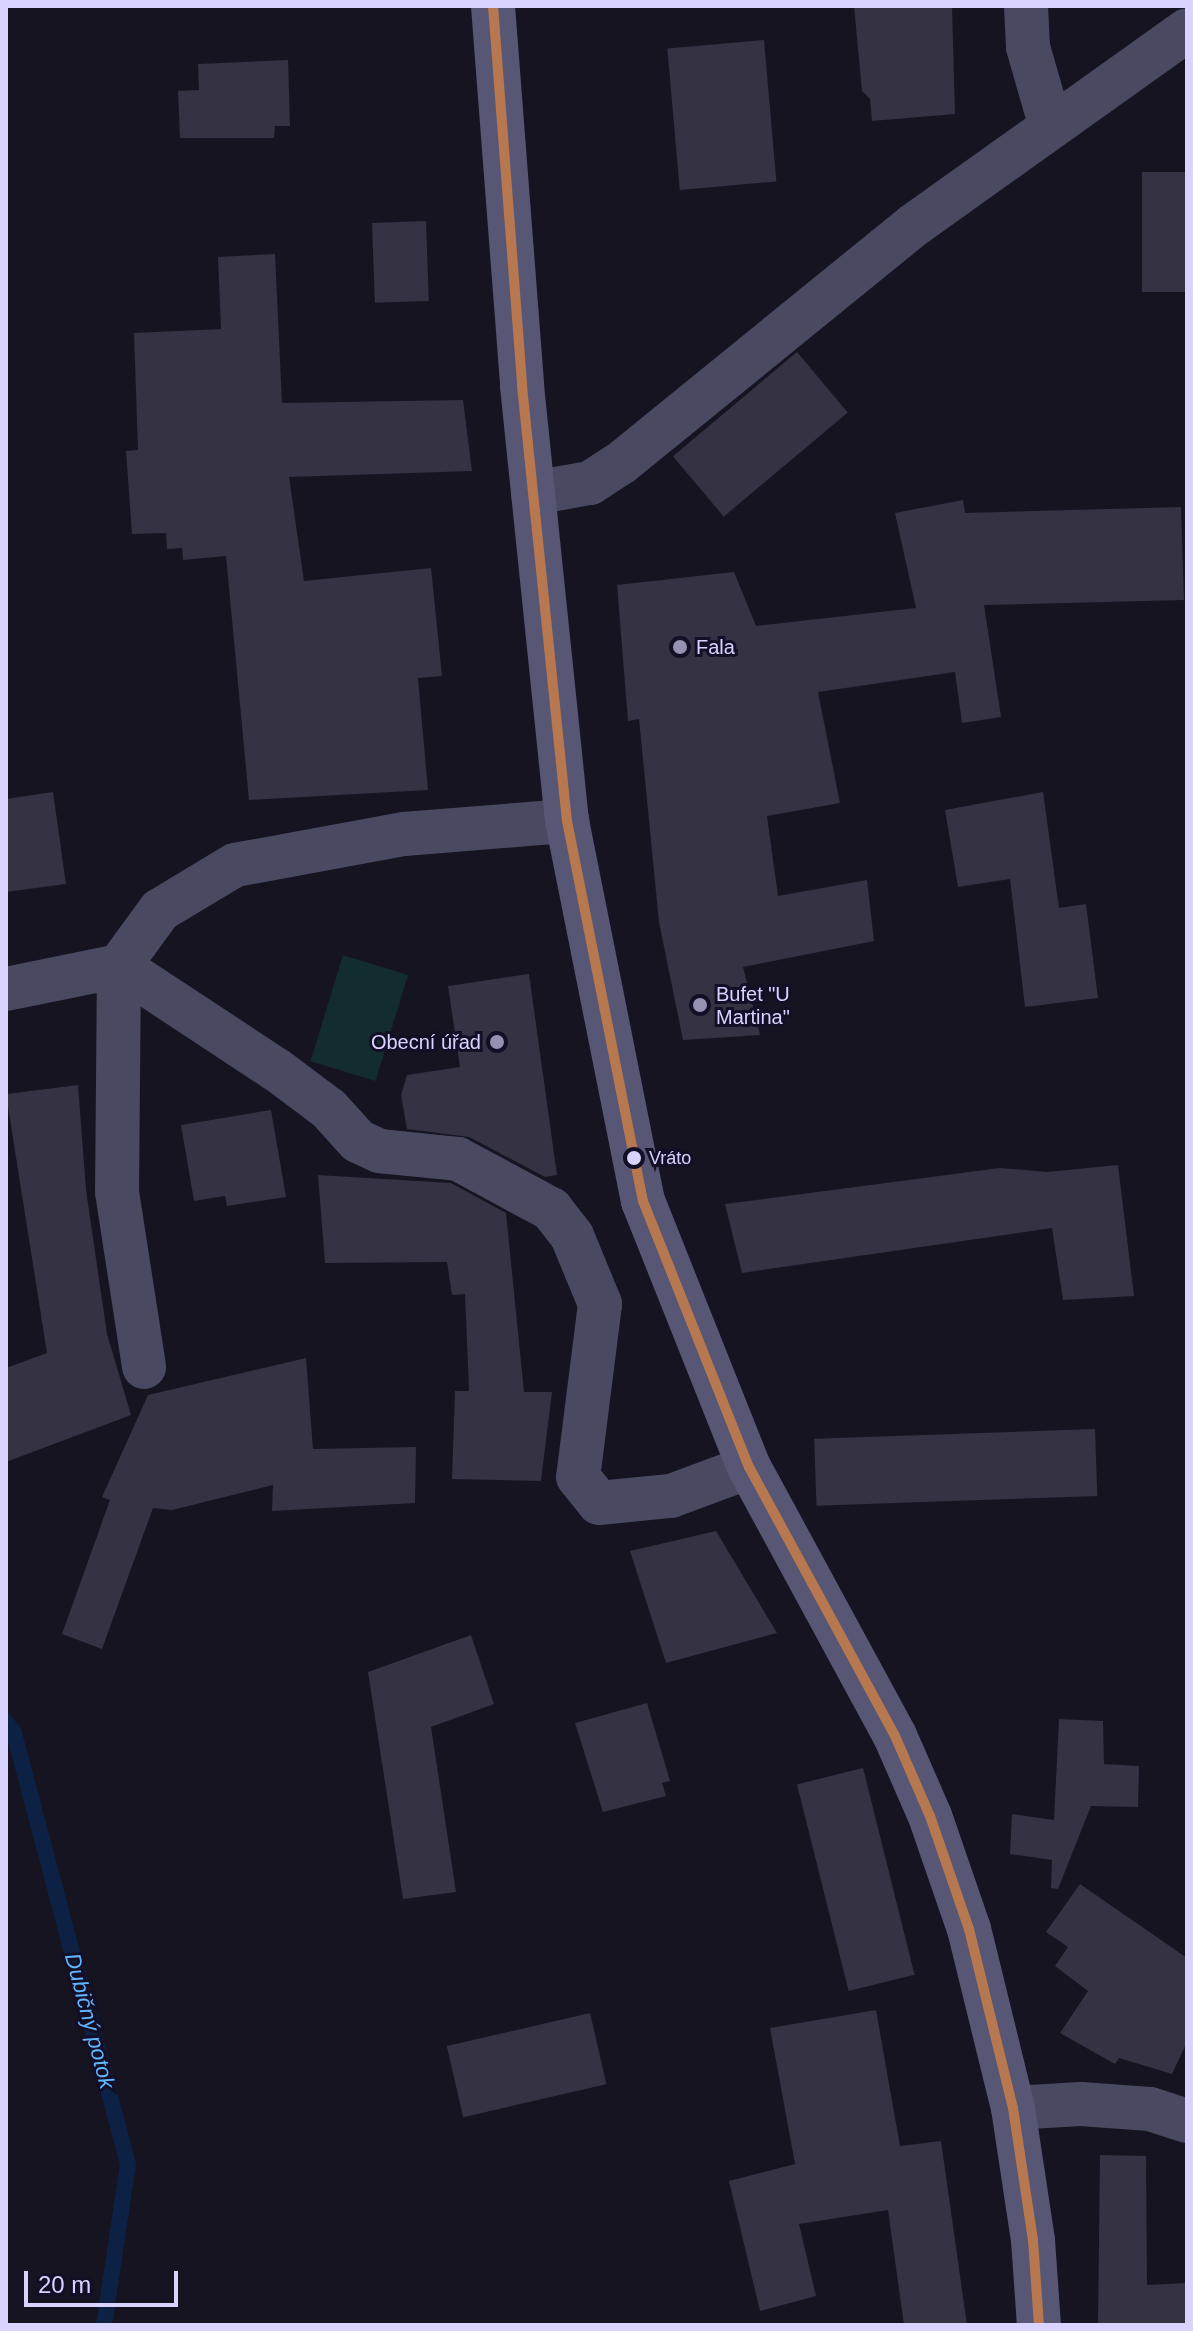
<!DOCTYPE html>
<html>
<head>
<meta charset="utf-8">
<style>
	body { margin:0 }
	#map { position:relative; width:1193px; height:2331px; overflow:hidden; background:#161421; font-family:Arial,sans-serif }
	div>[style] { position:absolute }
	.green>* { inset:0; background:#132c2d; transform-origin:0 0 }
	.stream>* { height:16px; margin:-8px; padding:0 8px; transform-origin:8px; border-radius:8px; background:#0d2144 }
	.building>* { inset:0; background:#343243; transform-origin:0 0 }
	.street>* { height:44px; margin:-22px; padding:0 22px; transform-origin:22px; border-radius:22px; background:#4a4962 }
	.secondary>* { height:44px; margin:-22px; padding:0 22px; transform-origin:22px; border-radius:22px; background:#575674 }
	.bus-1>* { height:10px; margin:-5px; padding:0 5px; transform-origin:5px; border-radius:5px; background:#b7784f }
	.dots>* { width:22px; height:22px; translate:-50% -50%; box-sizing:border-box; border:4px solid #130f26; border-radius:50% }
	span { translate:-50% -50%; white-space:nowrap; text-align:center; line-height:1.15; -webkit-text-stroke:6px #130f26; paint-order:stroke }
	.bus-label { font-size:18px; color:#d9d4ff }
	.left { translate:0 -50%; text-align:left }
	.poi-label { font-size:20px; color:#d9d4ff }
	.right { translate:-100% -50%; text-align:right }
	.water-label { font-size:22px; color:#62b6ff; font-style:italic }
	.frame { position:absolute; inset:0; border:8px solid #d9d4ff; pointer-events:none }
	.scale { position:absolute; left:24px; top:2271px; width:154px; height:36px; box-sizing:border-box; border:4px solid #d9d4ff; border-top:0; padding-left:10px; font-size:24px; line-height:28px; white-space:nowrap; color:#d9d4ff; -webkit-text-stroke:6px #130f26; paint-order:stroke }
</style>
</head>
<body>
<div id="map">
	<div class="green">
		<div style="left:343px;top:955px;width:68px;height:111px;rotate:17deg"></div>
	</div>
	<div class="stream">
		<div style="left:6px;top:1722px;width:14px;rotate:54deg"></div>
		<div style="left:14px;top:1733px;width:446px;rotate:75.2deg"></div>
		<div style="left:128px;top:2164px;width:163px;rotate:98.5deg"></div>
	</div>
	<div class="building">
		<div style="clip-path:polygon(854px 6px,952px 6px,955px 114px,872px 121px,870px 99px,862px 91px)"></div>
		<div style="left:764px;top:40px;width:142px;height:97px;rotate:85deg"></div>
		<div style="clip-path:polygon(288px 60px,290px 126px,275px 126px,274px 138px,180px 138px,178px 91px,199px 90px,198px 64px)"></div>
		<div style="left:1187px;top:172px;width:120px;height:45px;rotate:90deg"></div>
		<div style="left:426px;top:221px;width:80px;height:54px;rotate:88deg"></div>
		<div style="clip-path:polygon(275px 254px,282px 403px,463px 400px,472px 471px,289px 477px,304px 581px,431px 568px,442px 676px,418px 678px,428px 790px,249px 800px,226px 556px,183px 560px,182px 548px,167px 549px,166px 533px,132px 534px,126px 451px,138px 450px,134px 333px,221px 329px,218px 257px)"></div>
		<div style="left:797px;top:352px;width:79px;height:162px;rotate:50deg"></div>
		<div style="clip-path:polygon(963px 500px,965px 513px,1181px 507px,1184px 600px,984px 605px,1001px 717px,962px 723px,955px 672px,818px 692px,840px 803px,767px 816px,778px 896px,867px 880px,874px 941px,743px 967px,760px 1035px,683px 1040px,659px 922px,639px 719px,628px 721px,617px 585px,734px 572px,756px 626px,916px 608px,895px 513px)"></div>
		<div style="clip-path:polygon(53px 792px,66px 884px,6px 892px,6px 799px)"></div>
		<div style="clip-path:polygon(1043px 792px,1059px 908px,1086px 904px,1098px 998px,1025px 1007px,1010px 879px,958px 887px,945px 810px)"></div>
		<div style="clip-path:polygon(529px 974px,557px 1175px,545px 1177px,469px 1137px,407px 1129px,401px 1095px,407px 1075px,460px 1067px,448px 986px)"></div>
		<div style="clip-path:polygon(78px 1085px,86px 1190px,107px 1334px,131px 1415px,6px 1462px,6px 1368px,47px 1353px,6px 1094px)"></div>
		<div style="clip-path:polygon(271px 1110px,286px 1197px,227px 1206px,225px 1196px,194px 1201px,181px 1125px)"></div>
		<div style="clip-path:polygon(1118px 1165px,1134px 1296px,1063px 1300px,1052px 1228px,742px 1273px,725px 1204px,1000px 1168px,1047px 1172px)"></div>
		<div style="clip-path:polygon(318px 1175px,451px 1183px,506px 1213px,524px 1392px,552px 1392px,541px 1481px,452px 1479px,455px 1391px,469px 1391px,465px 1294px,452px 1295px,447px 1262px,325px 1263px)"></div>
		<div style="clip-path:polygon(306px 1358px,313px 1449px,416px 1447px,415px 1503px,272px 1511px,273px 1485px,172px 1510px,153px 1508px,102px 1649px,62px 1634px,110px 1500px,102px 1497px,148px 1395px)"></div>
		<div style="left:1095px;top:1429px;width:67px;height:281px;rotate:88deg"></div>
		<div style="clip-path:polygon(716px 1531px,777px 1633px,666px 1663px,630px 1551px)"></div>
		<div style="clip-path:polygon(471px 1635px,494px 1704px,431px 1727px,456px 1892px,403px 1899px,368px 1672px)"></div>
		<div style="clip-path:polygon(647px 1703px,670px 1781px,662px 1783px,666px 1796px,603px 1812px,575px 1723px)"></div>
		<div style="clip-path:polygon(1059px 1719px,1103px 1721px,1104px 1764px,1139px 1766px,1138px 1807px,1091px 1806px,1058px 1889px,1051px 1888px,1052px 1860px,1010px 1854px,1012px 1814px,1054px 1820px)"></div>
		<div style="left:863px;top:1768px;width:213px;height:68px;rotate:76deg"></div>
		<div style="clip-path:polygon(1080px 1884px,1187px 1958px,1187px 2042px,1172px 2074px,1119px 2058px,1115px 2064px,1060px 2033px,1088px 1991px,1055px 1966px,1068px 1947px,1046px 1932px)"></div>
		<div style="clip-path:polygon(876px 2010px,900px 2146px,941px 2141px,967px 2325px,904px 2325px,888px 2210px,799px 2224px,816px 2296px,760px 2311px,729px 2181px,795px 2164px,770px 2028px)"></div>
		<div style="left:590px;top:2013px;width:73px;height:147px;rotate:77deg"></div>
		<div style="clip-path:polygon(1100px 2155px,1146px 2156px,1147px 2285px,1187px 2283px,1187px 2325px,1098px 2325px)"></div>
	</div>
	<div class="street">
		<div style="left:1026px;top:6px;width:41px;rotate:87.2deg"></div>
		<div style="left:1028px;top:47px;width:83px;rotate:74deg"></div>
		<div style="left:533px;top:493px;width:58px;rotate:-10deg"></div>
		<div style="left:590px;top:483px;width:37px;rotate:-33deg"></div>
		<div style="left:621px;top:463px;width:377px;rotate:-39.1deg"></div>
		<div style="left:914px;top:225px;width:335px;rotate:-35.5deg"></div>
		<div style="left:119px;top:966px;width:189px;rotate:33.4deg"></div>
		<div style="left:277px;top:1070px;width:65px;rotate:36.9deg"></div>
		<div style="left:329px;top:1109px;width:43px;rotate:47.8deg"></div>
		<div style="left:358px;top:1141px;width:23px;rotate:25deg"></div>
		<div style="left:379px;top:1151px;width:79px;rotate:5.8deg"></div>
		<div style="left:458px;top:1159px;width:106px;rotate:28.3deg"></div>
		<div style="left:551px;top:1209px;width:34px;rotate:52deg"></div>
		<div style="left:572px;top:1236px;width:74px;rotate:67.6deg"></div>
		<div style="left:600px;top:1304px;width:174px;rotate:97.2deg"></div>
		<div style="left:578px;top:1477px;width:33px;rotate:51deg"></div>
		<div style="left:599px;top:1503px;width:72px;rotate:-5.6deg"></div>
		<div style="left:671px;top:1496px;width:83px;rotate:-20.4deg"></div>
		<div style="left:119px;top:966px;width:226px;rotate:90.5deg"></div>
		<div style="left:117px;top:1192px;width:177px;rotate:81.2deg"></div>
		<div style="left:6px;top:989px;width:115px;rotate:-11.5deg"></div>
		<div style="left:119px;top:966px;width:69px;rotate:-53.8deg"></div>
		<div style="left:160px;top:910px;width:87px;rotate:-31deg"></div>
		<div style="left:235px;top:865px;width:172px;rotate:-10.4deg"></div>
		<div style="left:404px;top:834px;width:164px;rotate:-4.6deg"></div>
		<div style="left:1013px;top:2108px;width:68px;rotate:-3.4deg"></div>
		<div style="left:1081px;top:2104px;width:69px;rotate:4.1deg"></div>
		<div style="left:1150px;top:2109px;width:39px;rotate:18deg"></div>
	</div>
	<div class="secondary">
		<div style="left:493px;top:6px;width:381px;rotate:85.6deg"></div>
		<div style="left:522px;top:386px;width:437px;rotate:84.1deg"></div>
		<div style="left:567px;top:821px;width:388px;rotate:78.7deg"></div>
		<div style="left:643px;top:1201px;width:286px;rotate:68.3deg"></div>
		<div style="left:749px;top:1467px;width:306px;rotate:61.5deg"></div>
		<div style="left:895px;top:1736px;width:87px;rotate:66.4deg"></div>
		<div style="left:930px;top:1816px;width:120px;rotate:71deg"></div>
		<div style="left:969px;top:1929px;width:184px;rotate:76.2deg"></div>
		<div style="left:1013px;top:2108px;width:134px;rotate:81.4deg"></div>
		<div style="left:1033px;top:2240px;width:85px;rotate:86deg"></div>
	</div>
	<div class="bus-1">
		<div style="left:493px;top:6px;width:381px;rotate:85.6deg"></div>
		<div style="left:522px;top:386px;width:437px;rotate:84.1deg"></div>
		<div style="left:567px;top:821px;width:388px;rotate:78.7deg"></div>
		<div style="left:643px;top:1201px;width:286px;rotate:68.3deg"></div>
		<div style="left:749px;top:1467px;width:306px;rotate:61.5deg"></div>
		<div style="left:895px;top:1736px;width:87px;rotate:66.4deg"></div>
		<div style="left:930px;top:1816px;width:120px;rotate:71deg"></div>
		<div style="left:969px;top:1929px;width:184px;rotate:76.2deg"></div>
		<div style="left:1013px;top:2108px;width:134px;rotate:81.4deg"></div>
		<div style="left:1033px;top:2240px;width:85px;rotate:86deg"></div>
	</div>
	<div class="dots">
		<div style="left:680px;top:647px;background:#9591b1"></div>
		<div style="left:700px;top:1005px;background:#9591b1"></div>
		<div style="left:497px;top:1042px;background:#9591b1"></div>
		<div style="left:634px;top:1158px;background:#d9d4ff"></div>
	</div>
	<div class="bus-label">
		<span class="left" style="left:649px;top:1158px">Vráto</span>
	</div>
	<div class="poi-label">
		<span class="left" style="left:696px;top:647px">Fala</span>
		<span class="left" style="left:716px;top:1006px">Bufet "U<br>Martina"</span>
		<span class="right" style="left:481px;top:1042px">Obecní úřad</span>
	</div>
	<div class="water-label">
		<span style="left:90px;top:2021px;rotate:75deg">Dubičný potok</span>
	</div>
	<div class="frame"></div>
	<div class="scale">20 m</div>
</div>
</body>
</html>
